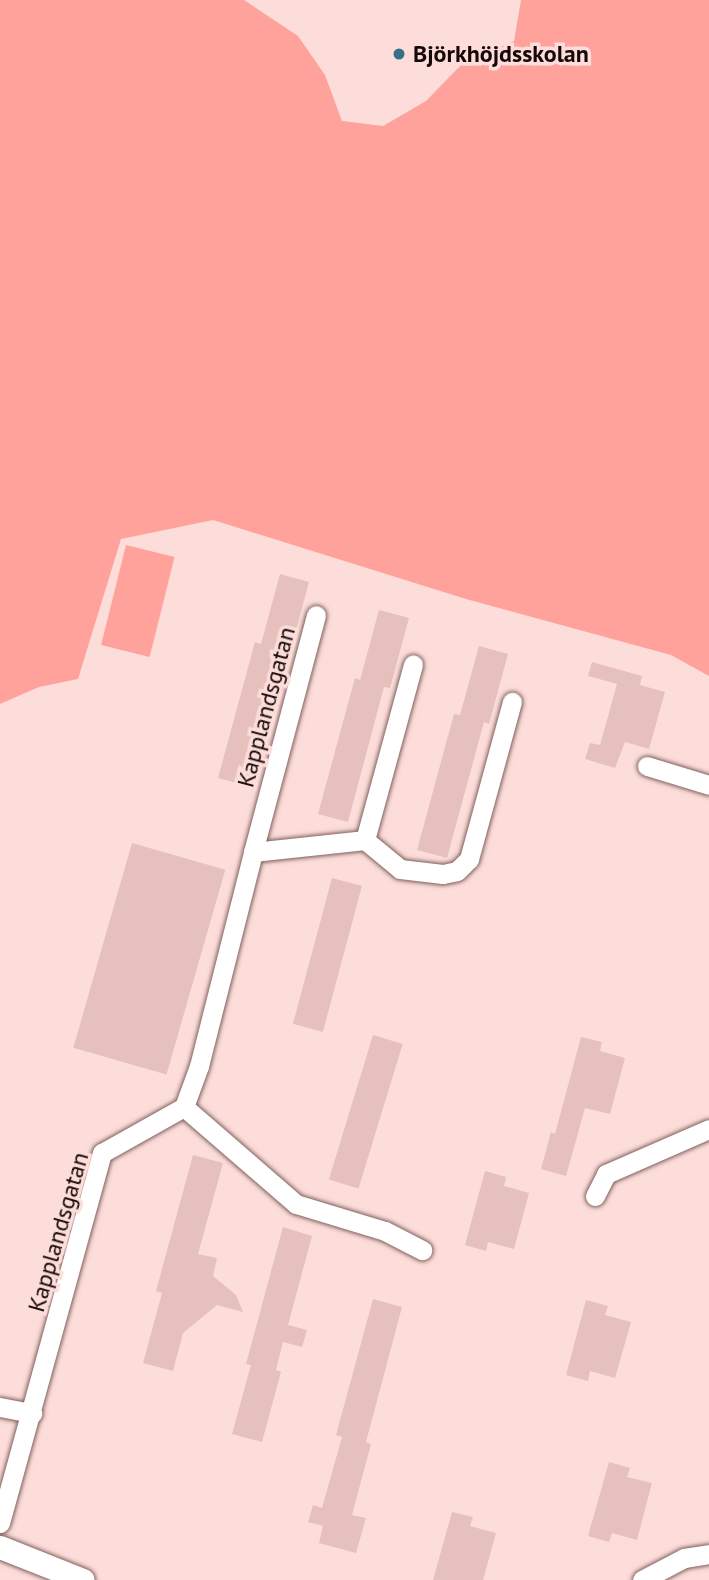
<!DOCTYPE html>
<html>
<head>
<meta charset="utf-8">
<style>
	body { margin:0 }
	#map { position:relative; width:709px; height:1580px; overflow:hidden; background:#fcddda; font-family:"PT Sans",sans-serif }
	div>[style] { position:absolute }
	.green>* { inset:0; background:#ffa29c; transform-origin:0 0 }
	.building>* { inset:0; background:#e6c0bc; transform-origin:0 0 }
	.roads { filter:drop-shadow(0 0 2px #81605d) drop-shadow(0 0 2px #81605d) }
	.minor>* { height:19px; margin:-9.5px; padding:0 9.5px; transform-origin:9.5px; border-radius:9.5px; background:#fff }
	.tertiary>* { height:23px; margin:-11.5px; padding:0 11.5px; transform-origin:11.5px; border-radius:11.5px; background:#fff }
	.dots>* { width:19px; height:19px; translate:-50% -50%; box-sizing:border-box; border:4px solid #fcddda; border-radius:50% }
	span { translate:-50% -50%; white-space:nowrap; text-align:center; line-height:1.15; -webkit-text-stroke:7px #fcddda; paint-order:stroke }
	.poi-label { font-size:24px; color:#150908; font-weight:700 }
	.left { translate:0 -50%; text-align:left }
	.street-label { font-size:24px; color:#150908 }
</style>
</head>
<body>
<div id="map">
	<div class="green">
		<div style="clip-path:polygon(0 0,244px 0,298px 36px,325px 75px,342px 121px,383px 126px,426px 101px,460px 66px,514px 41px,521px 0,709px 0,709px 676px,671px 655px,466px 599px,213px 520px,121px 539px,78px 679px,39px 687px,0 704px)"></div>
		<div style="left:126px;top:545px;width:50px;height:103px;rotate:14deg"></div>
	</div>
	<div class="building">
		<div style="clip-path:polygon(280px 574px,309px 582px,290px 652px,285px 651px,248px 786px,218px 778px,255px 642px,261px 644px)"></div>
		<div style="clip-path:polygon(379px 610px,409px 618px,390px 688px,384px 687px,348px 822px,318px 814px,355px 678px,360px 680px)"></div>
		<div style="clip-path:polygon(479px 646px,508px 654px,489px 724px,484px 722px,447px 858px,417px 850px,454px 714px,460px 715px)"></div>
		<div style="clip-path:polygon(592px 662px,642px 676px,640px 685px,665px 692px,649px 749px,625px 742px,615px 768px,585px 759px,590px 743px,600px 745px,617px 684px,588px 676px)"></div>
		<div style="left:132px;top:843px;width:97px;height:213px;rotate:16deg"></div>
		<div style="left:332px;top:878px;width:31px;height:151px;rotate:15deg"></div>
		<div style="left:373px;top:1035px;width:31px;height:151px;rotate:17deg"></div>
		<div style="clip-path:polygon(581px 1037px,602px 1042px,600px 1051px,625px 1058px,610px 1114px,585px 1108px,566px 1176px,541px 1169px,551px 1132px,555px 1134px)"></div>
		<div style="clip-path:polygon(193px 1155px,223px 1163px,198px 1254px,217px 1258px,213px 1276px,236px 1295px,243px 1312px,217px 1305px,183px 1333px,173px 1371px,143px 1363px,162px 1293px,156px 1291px)"></div>
		<div style="clip-path:polygon(485px 1171px,506px 1177px,504px 1186px,529px 1193px,514px 1249px,488px 1242px,486px 1251px,465px 1245px)"></div>
		<div style="clip-path:polygon(283px 1227px,312px 1236px,288px 1325px,307px 1330px,302px 1347px,283px 1342px,276px 1370px,281px 1372px,262px 1442px,232px 1434px,251px 1365px,246px 1364px)"></div>
		<div style="clip-path:polygon(373px 1299px,402px 1307px,366px 1442px,371px 1444px,352px 1515px,366px 1518px,356px 1553px,319px 1543px,323px 1526px,308px 1522px,313px 1505px,322px 1508px,342px 1437px,336px 1435px)"></div>
		<div style="clip-path:polygon(586px 1300px,608px 1306px,605px 1315px,631px 1322px,615px 1378px,590px 1371px,588px 1381px,566px 1375px)"></div>
		<div style="clip-path:polygon(609px 1462px,630px 1468px,627px 1477px,652px 1483px,637px 1540px,612px 1533px,609px 1542px,588px 1536px)"></div>
		<div style="clip-path:polygon(452px 1512px,473px 1517px,470px 1526px,496px 1533px,483px 1580px,433px 1580px)"></div>
	</div>
	<div class="roads">
		<div class="minor">
			<div style="left:647px;top:766px;width:65px;rotate:17deg"></div>
			<div style="left:365px;top:840px;width:182px;rotate:-74.7deg"></div>
			<div style="left:253px;top:852px;width:245px;rotate:-75.1deg"></div>
			<div style="left:184px;top:1107px;width:148px;rotate:40.9deg"></div>
			<div style="left:296px;top:1204px;width:93px;rotate:16.9deg"></div>
			<div style="left:385px;top:1231px;width:42px;rotate:27.2deg"></div>
			<div style="left:595px;top:1196px;width:25px;rotate:-63deg"></div>
			<div style="left:606px;top:1174px;width:112px;rotate:-23.6deg"></div>
			<div style="left:0;top:1407px;width:33px;rotate:11deg"></div>
			<div style="left:0;top:1523px;width:384px;rotate:-74.6deg"></div>
			<div style="left:102px;top:1153px;width:94px;rotate:-29.3deg"></div>
			<div style="left:184px;top:1107px;width:44px;rotate:-69.9deg"></div>
			<div style="left:199px;top:1066px;width:221px;rotate:-75.8deg"></div>
			<div style="left:253px;top:852px;width:113px;rotate:-6.1deg"></div>
			<div style="left:365px;top:840px;width:45px;rotate:39.6deg"></div>
			<div style="left:400px;top:869px;width:43px;rotate:6.6deg"></div>
			<div style="left:443px;top:874px;width:14px;rotate:-12deg"></div>
			<div style="left:457px;top:871px;width:17px;rotate:-45deg"></div>
			<div style="left:469px;top:859px;width:163px;rotate:-74.7deg"></div>
			<div style="left:642px;top:1580px;width:47px;rotate:-27.6deg"></div>
			<div style="left:684px;top:1558px;width:25px;rotate:-9deg"></div>
		</div>
		<div class="tertiary">
			<div style="left:0;top:1547px;width:89px;rotate:21.7deg"></div>
		</div>
	</div>
	<div class="dots">
		<div style="left:399px;top:54px;background:#366f88"></div>
	</div>
	<div class="poi-label">
		<span class="left" style="left:413px;top:54px">Björkhöjdsskolan</span>
	</div>
	<div class="street-label">
		<span style="left:266px;top:707px;rotate:-75deg">Kapplandsgatan</span>
		<span style="left:58px;top:1232px;rotate:-74deg">Kapplandsgatan</span>
	</div>
</div>
</body>
</html>
